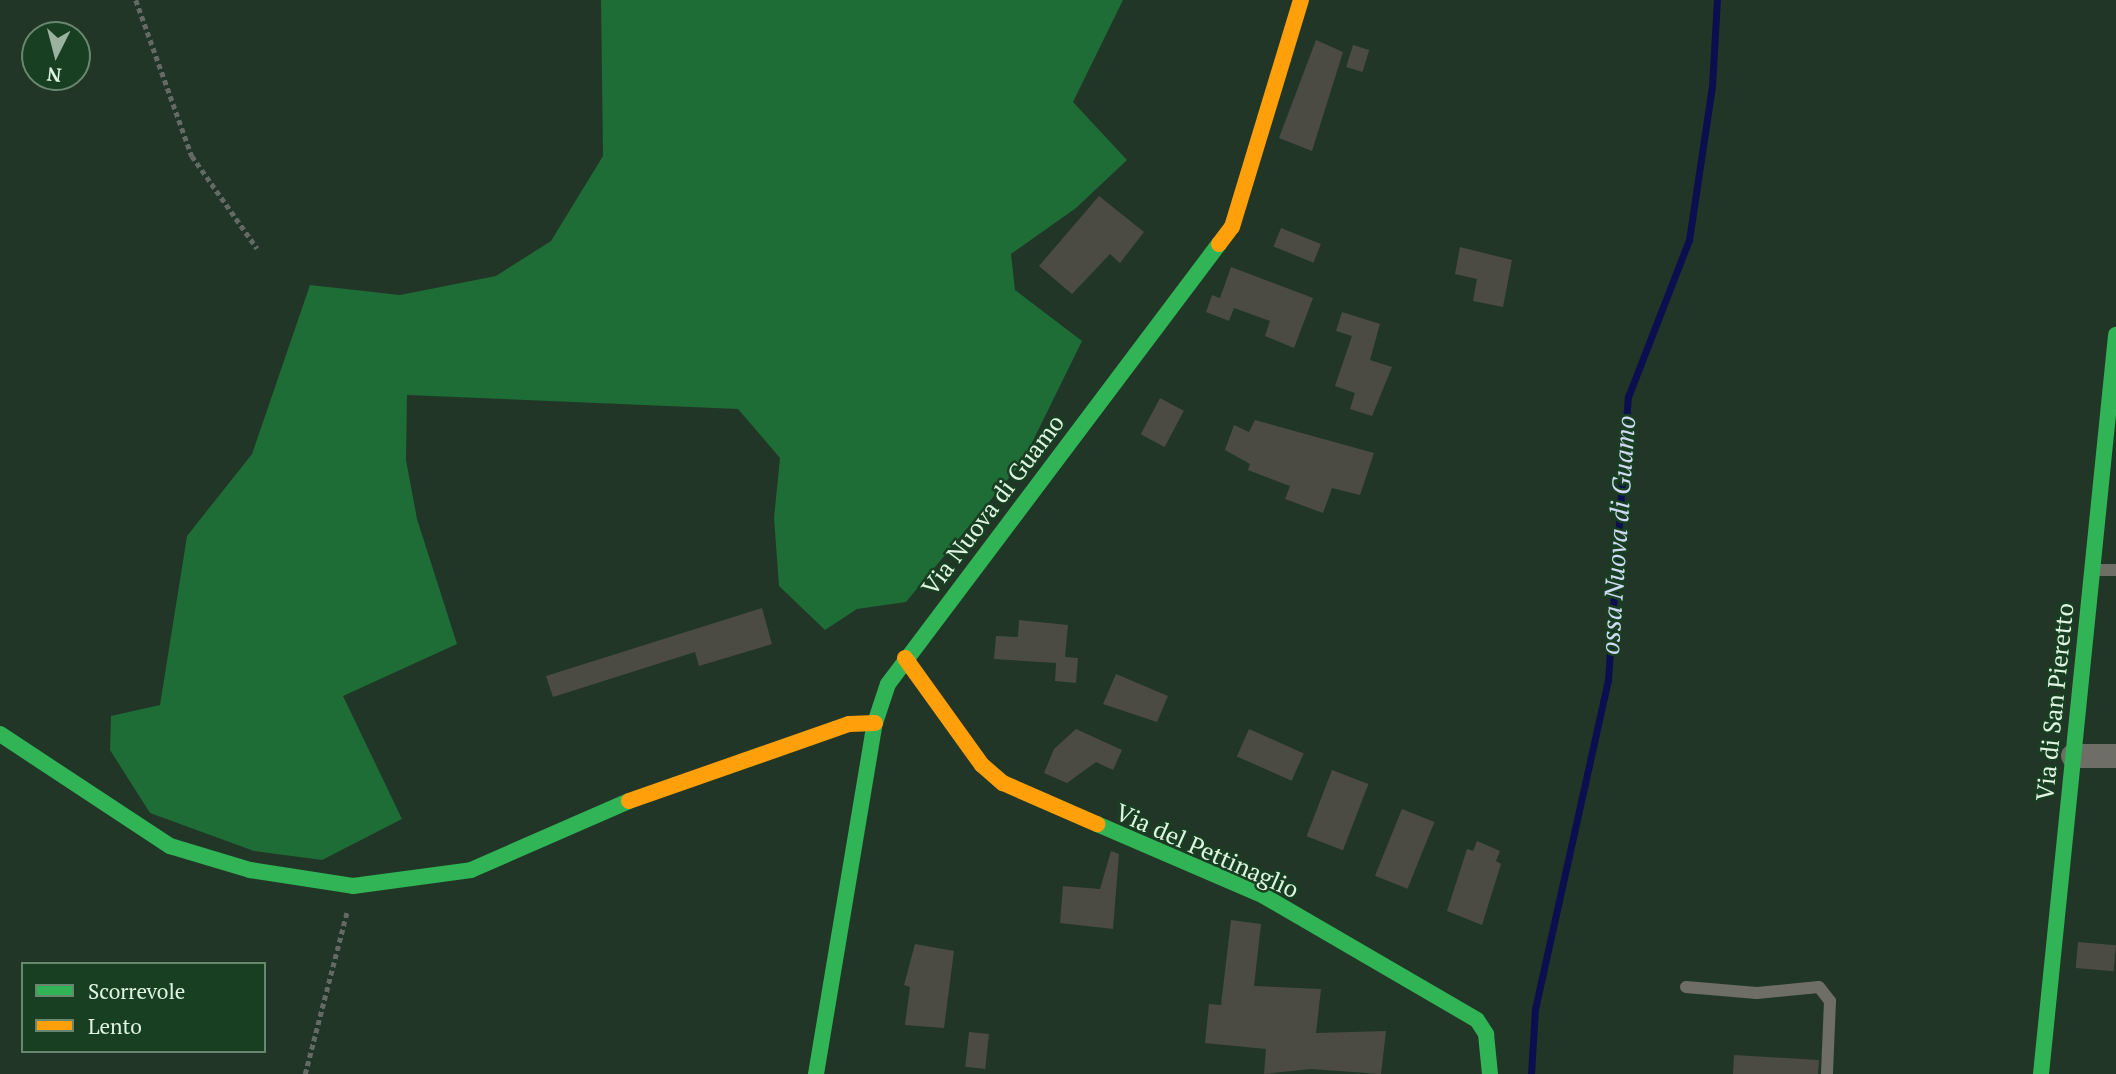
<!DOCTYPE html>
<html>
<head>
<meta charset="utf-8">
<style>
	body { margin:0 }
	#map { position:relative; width:2116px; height:1074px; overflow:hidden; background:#213626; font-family:"PT Serif",serif }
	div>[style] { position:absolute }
	.forest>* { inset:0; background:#1e6c36 }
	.stream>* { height:7px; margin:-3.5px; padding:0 3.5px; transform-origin:3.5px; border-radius:3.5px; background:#0b0f4f }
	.building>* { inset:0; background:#4b4b43; transform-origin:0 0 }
	.path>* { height:4.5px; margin-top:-2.25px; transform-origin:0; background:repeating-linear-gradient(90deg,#626a61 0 5px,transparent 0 8.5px) }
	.lane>* { height:12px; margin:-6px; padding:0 6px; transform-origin:6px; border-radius:6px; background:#6e6e66 }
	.street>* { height:24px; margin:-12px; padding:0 12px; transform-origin:12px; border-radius:12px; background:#6e6e66 }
	.fast>* { height:16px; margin:-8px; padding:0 8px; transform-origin:8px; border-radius:8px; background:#30b455 }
	.slow>* { height:16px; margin:-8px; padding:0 8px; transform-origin:8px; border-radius:8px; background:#ff9f0a }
	span { translate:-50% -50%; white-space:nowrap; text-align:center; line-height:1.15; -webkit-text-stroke:5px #183f21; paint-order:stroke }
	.street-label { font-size:24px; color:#dff4e2 }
	.water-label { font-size:26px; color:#d1dbf5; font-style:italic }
	.legend { position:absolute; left:21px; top:962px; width:245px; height:91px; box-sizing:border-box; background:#183f21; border:2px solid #68876e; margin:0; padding:9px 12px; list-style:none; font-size:21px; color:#dff4e2 }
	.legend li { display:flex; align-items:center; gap:14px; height:35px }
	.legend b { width:35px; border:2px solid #68876e }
	.north { position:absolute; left:21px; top:21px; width:70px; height:70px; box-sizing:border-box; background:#183f21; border:2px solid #68876e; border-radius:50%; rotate:186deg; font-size:19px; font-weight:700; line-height:28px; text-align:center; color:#dff4e2 }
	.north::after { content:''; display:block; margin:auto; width:24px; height:32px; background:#9cb2a0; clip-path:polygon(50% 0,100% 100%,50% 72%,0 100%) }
</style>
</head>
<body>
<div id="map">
	<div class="forest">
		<div style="clip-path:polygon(601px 0,1123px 0,1073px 102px,1127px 160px,1076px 208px,1011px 254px,1015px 290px,1082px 341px,1023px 461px,906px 602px,857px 609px,825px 630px,779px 586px,774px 518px,780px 458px,738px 409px,407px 395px,406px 460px,417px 519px,457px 644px,343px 696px,402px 819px,322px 860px,254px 851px,150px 813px,110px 750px,111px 716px,160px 705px,187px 536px,252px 454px,310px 285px,400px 295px,496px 276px,551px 241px,603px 156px)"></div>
	</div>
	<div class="stream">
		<div style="left:1531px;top:1074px;width:65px;rotate:-86.5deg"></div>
		<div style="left:1535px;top:1009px;width:337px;rotate:-77.5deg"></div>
		<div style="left:1608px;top:680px;width:284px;rotate:-86deg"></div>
		<div style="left:1628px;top:397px;width:168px;rotate:-68.8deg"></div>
		<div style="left:1689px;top:240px;width:156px;rotate:-81.5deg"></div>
		<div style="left:1712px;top:86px;width:86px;rotate:-86.7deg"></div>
	</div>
	<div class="building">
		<div style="clip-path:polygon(1316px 40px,1343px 52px,1312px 151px,1279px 138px)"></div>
		<div style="left:1353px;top:45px;width:17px;height:23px;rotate:17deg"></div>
		<div style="clip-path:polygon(1099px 196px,1144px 232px,1120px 263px,1110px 254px,1072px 294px,1039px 266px)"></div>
		<div style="left:1281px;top:228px;width:43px;height:20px;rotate:22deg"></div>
		<div style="clip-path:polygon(1460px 247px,1512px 260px,1503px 307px,1473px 301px,1477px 279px,1455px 274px)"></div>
		<div style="clip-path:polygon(1231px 267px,1313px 298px,1294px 348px,1265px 336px,1270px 321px,1234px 308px,1229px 321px,1206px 312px,1212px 295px,1220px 298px)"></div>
		<div style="clip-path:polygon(1342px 312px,1380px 324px,1370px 360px,1392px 367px,1372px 416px,1350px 409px,1355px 393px,1335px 386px,1352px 336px,1336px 331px)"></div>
		<div style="left:1160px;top:398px;width:27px;height:41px;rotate:28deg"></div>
		<div style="clip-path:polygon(1255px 420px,1374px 453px,1360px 495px,1332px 488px,1323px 513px,1285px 499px,1290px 486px,1248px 470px,1250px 464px,1225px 450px,1234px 425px,1249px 432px)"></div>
		<div style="clip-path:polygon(762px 608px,772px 644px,699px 666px,695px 652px,553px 697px,546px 676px)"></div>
		<div style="clip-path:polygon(1019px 620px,1068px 625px,1065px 657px,1078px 658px,1076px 683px,1055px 681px,1056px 663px,994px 659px,996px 636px,1018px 637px)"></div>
		<div style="clip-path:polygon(1116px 674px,1168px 696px,1157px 722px,1103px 704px)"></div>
		<div style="clip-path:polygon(1076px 729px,1122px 750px,1113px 770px,1096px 762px,1067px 783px,1044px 773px,1054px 749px)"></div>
		<div style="left:1249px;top:729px;width:60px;height:30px;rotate:24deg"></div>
		<div style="left:1332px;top:770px;width:39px;height:71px;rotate:21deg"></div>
		<div style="left:1402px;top:809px;width:35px;height:72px;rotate:22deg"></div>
		<div style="clip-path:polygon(1477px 841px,1500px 851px,1496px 861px,1501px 864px,1482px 925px,1447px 911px,1467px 849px,1473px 851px)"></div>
		<div style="clip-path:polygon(1111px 851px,1119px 854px,1113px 929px,1060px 923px,1063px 886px,1100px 889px)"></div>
		<div style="clip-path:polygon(1231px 920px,1261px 924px,1254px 986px,1321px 989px,1316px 1033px,1386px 1031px,1381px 1074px,1311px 1069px,1264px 1074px,1266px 1049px,1205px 1043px,1209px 1004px,1221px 1005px)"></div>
		<div style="left:2078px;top:942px;width:38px;height:26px;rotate:5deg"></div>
		<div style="clip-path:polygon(915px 944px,954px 951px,944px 1028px,905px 1025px,910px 987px,904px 985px)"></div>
		<div style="left:969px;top:1032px;width:20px;height:35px;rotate:6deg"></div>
		<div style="clip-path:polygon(1734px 1055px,1819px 1060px,1818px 1074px,1733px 1074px)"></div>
	</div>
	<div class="path">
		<div style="left:136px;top:0;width:166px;rotate:70.3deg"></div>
		<div style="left:192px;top:156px;width:113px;rotate:54.8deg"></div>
		<div style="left:305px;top:1074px;width:167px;rotate:-75.5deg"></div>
	</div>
	<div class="lane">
		<div style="left:2094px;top:570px;width:22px"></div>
		<div style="left:1686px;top:987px;width:71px;rotate:4.8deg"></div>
		<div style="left:1757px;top:993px;width:62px;rotate:-5.5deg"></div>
		<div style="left:1819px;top:987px;width:18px;rotate:52deg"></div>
		<div style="left:1830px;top:1001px;width:73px;rotate:92.4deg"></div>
	</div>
	<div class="street">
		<div style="left:2073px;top:756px;width:43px"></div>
	</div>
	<div class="fast">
		<div style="left:0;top:734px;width:204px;rotate:33.4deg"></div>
		<div style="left:170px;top:846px;width:84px;rotate:16.7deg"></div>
		<div style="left:250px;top:870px;width:104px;rotate:8.8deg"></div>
		<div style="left:353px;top:886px;width:119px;rotate:-7.7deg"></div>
		<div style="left:471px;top:870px;width:172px;rotate:-23.6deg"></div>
		<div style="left:1097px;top:824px;width:182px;rotate:23.3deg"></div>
		<div style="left:1264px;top:896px;width:246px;rotate:30.2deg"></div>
		<div style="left:1477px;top:1020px;width:17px;rotate:57deg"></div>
		<div style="left:1486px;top:1034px;width:40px;rotate:84.3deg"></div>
		<div style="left:816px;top:1074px;width:356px;rotate:-80.5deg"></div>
		<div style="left:875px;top:723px;width:41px;rotate:-71.6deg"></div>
		<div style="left:888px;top:684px;width:551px;rotate:-53.05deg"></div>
		<div style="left:2041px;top:1074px;width:743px;rotate:-84.2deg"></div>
	</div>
	<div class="slow">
		<div style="left:1219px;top:244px;width:21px;rotate:-53deg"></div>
		<div style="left:1232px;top:227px;width:237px;rotate:-73.1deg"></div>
		<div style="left:905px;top:658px;width:132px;rotate:54.3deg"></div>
		<div style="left:982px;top:765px;width:28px;rotate:41deg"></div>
		<div style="left:1003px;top:783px;width:103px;rotate:23.6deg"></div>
		<div style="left:629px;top:801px;width:233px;rotate:-19.3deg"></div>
		<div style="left:849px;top:724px;width:26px;rotate:-2deg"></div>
	</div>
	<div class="street-label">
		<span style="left:993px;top:505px;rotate:-53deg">Via Nuova di Guamo</span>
		<span style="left:2055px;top:702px;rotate:-84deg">Via di San Pieretto</span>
		<span style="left:1207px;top:851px;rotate:24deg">Via del Pettinaglio</span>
	</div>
	<div class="water-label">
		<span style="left:1618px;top:535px;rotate:-86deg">ossa Nuova di Guamo</span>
	</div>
	<ul class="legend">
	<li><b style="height:9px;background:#30b455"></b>Scorrevole</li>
	<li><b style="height:9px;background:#ff9f0a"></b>Lento</li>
	</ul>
	<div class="north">N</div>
</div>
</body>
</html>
